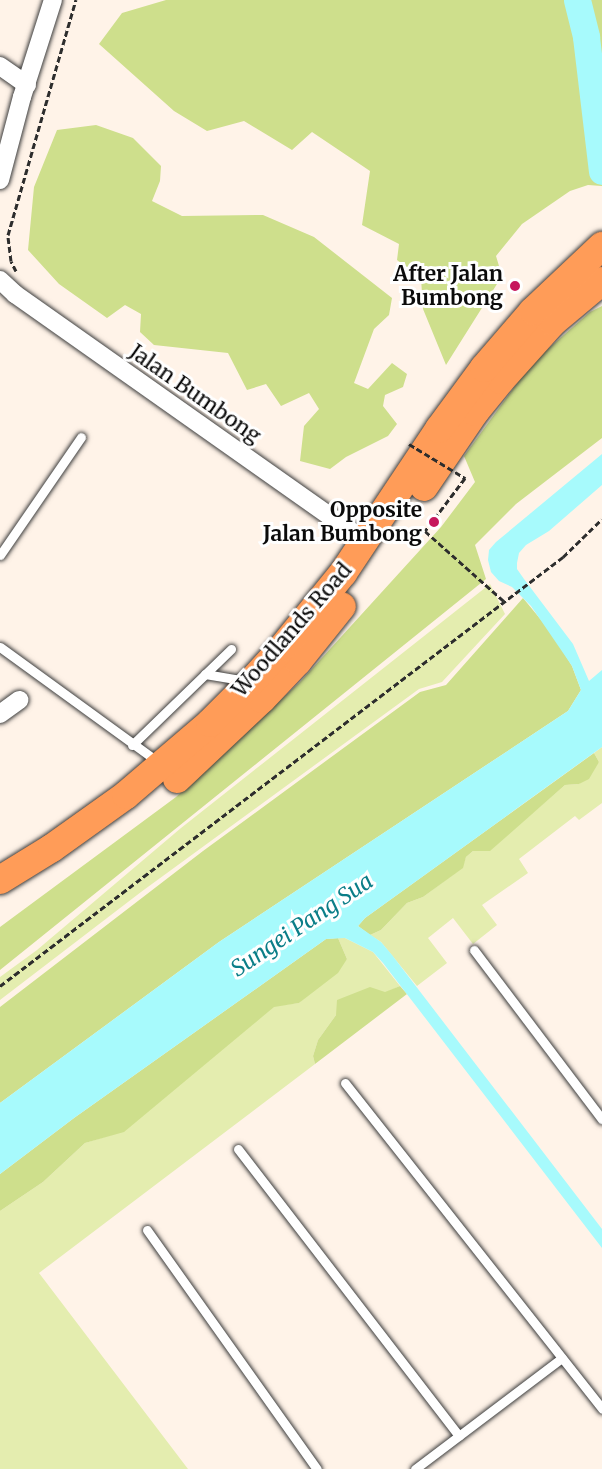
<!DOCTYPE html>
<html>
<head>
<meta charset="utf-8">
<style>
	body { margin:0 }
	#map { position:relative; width:602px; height:1469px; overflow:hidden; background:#fff3e8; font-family:Merriweather,serif }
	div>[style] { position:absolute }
	.green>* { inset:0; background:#e4edaf }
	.forest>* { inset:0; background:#cedf8c }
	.water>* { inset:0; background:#a7fafc }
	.river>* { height:27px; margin:-13.5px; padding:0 13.5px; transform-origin:13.5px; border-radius:13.5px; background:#a7fafc }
	.path>* { height:3px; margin-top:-1.5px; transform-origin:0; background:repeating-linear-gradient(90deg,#2d2d2d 0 6px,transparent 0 9px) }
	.roads { filter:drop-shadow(0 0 2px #3e3e3e) drop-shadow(0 0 2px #3e3e3e) }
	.lane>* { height:9px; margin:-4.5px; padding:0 4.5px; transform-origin:4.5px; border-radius:4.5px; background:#fff }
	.street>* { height:18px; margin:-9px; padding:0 9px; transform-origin:9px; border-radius:9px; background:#fff }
	.primary>* { height:28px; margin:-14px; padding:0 14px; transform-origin:14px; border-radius:14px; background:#ff9c58 }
	.path-bridge>* { height:3px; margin-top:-1.5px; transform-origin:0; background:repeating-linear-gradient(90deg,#2d2d2d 0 6px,transparent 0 9px) }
	.dots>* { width:16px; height:16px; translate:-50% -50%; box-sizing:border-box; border:3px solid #fff; border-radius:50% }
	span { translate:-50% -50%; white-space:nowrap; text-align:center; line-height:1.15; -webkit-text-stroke:6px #fff; paint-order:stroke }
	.poi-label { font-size:21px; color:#0b0b0b; font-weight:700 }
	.right { translate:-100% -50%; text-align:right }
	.street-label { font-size:21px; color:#0b0b0b }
	.water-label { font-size:22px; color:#0b7e88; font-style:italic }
</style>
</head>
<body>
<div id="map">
	<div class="green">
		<div style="clip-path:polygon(490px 584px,505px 614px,442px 682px,419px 689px,141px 892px,0 1000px,0 977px,37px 950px,181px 828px)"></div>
		<div style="clip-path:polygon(602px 747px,602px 803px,579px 820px,575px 816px,519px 859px,528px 873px,482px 905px,497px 925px,473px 944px,453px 918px,428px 938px,447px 963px,417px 986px,381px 942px,370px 935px,381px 930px,407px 903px,423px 897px,462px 868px,466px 857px,473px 851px,535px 811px,565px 785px,579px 784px,599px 762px,594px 753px)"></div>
		<div style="clip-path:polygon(338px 938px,345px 938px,373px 952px,400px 986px,336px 1015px,318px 1040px,313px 1056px,315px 1064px,39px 1273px,188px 1469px,0 1469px,0 1211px,43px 1182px,85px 1143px,124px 1131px,274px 1006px,299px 1003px,347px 959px)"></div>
	</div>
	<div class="forest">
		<div style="clip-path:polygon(166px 0,602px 0,602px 186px,588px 185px,570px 191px,522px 224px,496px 256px,502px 276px,446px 365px,423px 309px,421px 278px,397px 260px,399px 244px,362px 225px,370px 171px,312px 132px,292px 150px,244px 121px,207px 131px,174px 111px,99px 44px,122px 13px)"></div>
		<div style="clip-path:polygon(96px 125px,133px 138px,161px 166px,160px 181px,152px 201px,182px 216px,263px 215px,314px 237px,392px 298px,389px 315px,374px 329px,354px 383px,368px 389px,392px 363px,407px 374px,403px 387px,385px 395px,383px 406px,397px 424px,388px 436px,346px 457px,330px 469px,300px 461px,304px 426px,319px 409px,309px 393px,281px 406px,266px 384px,247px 390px,228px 353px,154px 345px,140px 332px,141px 314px,125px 305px,107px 318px,59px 284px,28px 250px,34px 187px,57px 130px)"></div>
		<div style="clip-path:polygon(602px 306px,602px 438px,516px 504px,475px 545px,486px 579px,0 970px,0 927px,176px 797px,300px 682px,441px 527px,475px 482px,464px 456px,532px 363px,590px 312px)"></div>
		<div style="clip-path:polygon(523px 598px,551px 632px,572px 666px,581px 690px,568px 711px,219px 942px,0 1103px,0 1007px,203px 851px,420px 692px,446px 685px)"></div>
		<div style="clip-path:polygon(594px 753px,599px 762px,589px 779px,579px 784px,565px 785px,490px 851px,473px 851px,466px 857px,463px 868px,423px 897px,407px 903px,381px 930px,370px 935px,358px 926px,365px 918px)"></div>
		<div style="clip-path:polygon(338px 938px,347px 959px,338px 973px,299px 1003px,274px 1007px,124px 1132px,85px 1143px,43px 1182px,0 1211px,0 1174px,74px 1118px,326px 939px)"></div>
		<div style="clip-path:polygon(400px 986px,407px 994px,315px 1064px,313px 1056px,318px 1040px,336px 1015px,337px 1000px,370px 987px,385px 992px)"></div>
	</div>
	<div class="water">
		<div style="clip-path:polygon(602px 454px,602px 485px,549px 531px,526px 545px,519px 553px,517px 563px,517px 569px,524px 579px,573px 644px,589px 681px,602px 670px,602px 747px,365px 918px,358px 926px,381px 942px,392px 955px,602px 1229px,602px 1248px,383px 963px,373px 952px,345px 938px,326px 939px,74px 1118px,0 1174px,0 1103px,219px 942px,568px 711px,581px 690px,572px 666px,531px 606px,512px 587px,499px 581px,491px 572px,488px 560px,489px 550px,496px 542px)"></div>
	</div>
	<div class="river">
		<div style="left:577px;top:0;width:38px;rotate:76deg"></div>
		<div style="left:586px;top:37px;width:135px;rotate:83.2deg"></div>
	</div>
	<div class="path">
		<div style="left:16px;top:271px;width:11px;rotate:-117deg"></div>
		<div style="left:11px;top:261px;width:26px;rotate:-97deg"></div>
		<div style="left:8px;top:235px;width:245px;rotate:-73.9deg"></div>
		<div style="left:465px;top:478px;width:66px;rotate:127deg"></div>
		<div style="left:425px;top:531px;width:107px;rotate:41.6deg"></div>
		<div style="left:0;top:986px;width:708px;rotate:-37.31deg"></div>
		<div style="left:563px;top:557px;width:54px;rotate:-44.3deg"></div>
	</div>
	<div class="roads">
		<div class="lane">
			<div style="left:0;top:555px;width:143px;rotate:-55.5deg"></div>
			<div style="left:0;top:647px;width:195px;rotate:36deg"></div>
			<div style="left:205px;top:674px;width:43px;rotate:9.5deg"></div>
			<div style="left:132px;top:745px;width:138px;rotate:-44.1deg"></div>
			<div style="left:474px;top:950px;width:212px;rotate:52.9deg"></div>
			<div style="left:345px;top:1083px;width:415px;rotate:51.7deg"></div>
			<div style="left:238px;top:1149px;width:362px;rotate:52.4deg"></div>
			<div style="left:147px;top:1230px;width:293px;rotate:54.6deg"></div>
			<div style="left:415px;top:1469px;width:184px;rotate:-37.1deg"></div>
		</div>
		<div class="street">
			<div style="left:0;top:66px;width:33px;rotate:35deg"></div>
			<div style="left:0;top:180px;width:86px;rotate:-75.2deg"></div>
			<div style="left:22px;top:97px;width:102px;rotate:-72.3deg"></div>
			<div style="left:0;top:280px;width:21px;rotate:43deg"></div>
			<div style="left:15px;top:294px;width:430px;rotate:35.2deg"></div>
			<div style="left:0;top:714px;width:24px;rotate:-36deg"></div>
		</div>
		<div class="primary">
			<div style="left:424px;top:487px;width:91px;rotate:-55.8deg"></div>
			<div style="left:475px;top:412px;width:41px;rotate:-50.9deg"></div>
			<div style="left:501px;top:380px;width:78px;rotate:-48.1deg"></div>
			<div style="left:553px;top:322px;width:64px;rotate:-39.9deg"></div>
			<div style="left:177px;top:779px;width:117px;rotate:-43.3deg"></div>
			<div style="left:262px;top:699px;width:52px;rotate:-46.5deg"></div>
			<div style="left:298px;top:661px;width:70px;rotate:-51.3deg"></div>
			<div style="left:0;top:880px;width:61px;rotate:-31.6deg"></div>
			<div style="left:52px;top:848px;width:91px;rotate:-35.6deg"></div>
			<div style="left:126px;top:795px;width:111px;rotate:-40.6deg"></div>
			<div style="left:210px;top:723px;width:58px;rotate:-45deg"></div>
			<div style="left:251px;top:682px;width:46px;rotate:-47.6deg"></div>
			<div style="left:282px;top:648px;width:97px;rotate:-50.9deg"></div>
			<div style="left:343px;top:573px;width:173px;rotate:-56.3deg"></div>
			<div style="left:439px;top:429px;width:76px;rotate:-53.6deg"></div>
			<div style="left:484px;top:368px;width:75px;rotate:-49.3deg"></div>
			<div style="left:533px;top:311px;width:95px;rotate:-43.3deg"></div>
		</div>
	</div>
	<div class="path-bridge">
		<div style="left:409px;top:444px;width:66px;rotate:31.3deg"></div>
	</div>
	<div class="dots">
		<div style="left:515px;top:286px;background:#c6175c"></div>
		<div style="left:434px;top:522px;background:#c6175c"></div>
	</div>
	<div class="poi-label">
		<span class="right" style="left:503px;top:286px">After Jalan<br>Bumbong</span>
		<span class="right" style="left:422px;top:522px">Opposite<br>Jalan Bumbong</span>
	</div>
	<div class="street-label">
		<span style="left:195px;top:394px;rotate:35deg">Jalan Bumbong</span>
		<span style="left:292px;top:630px;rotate:-49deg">Woodlands Road</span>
	</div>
	<div class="water-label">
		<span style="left:302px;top:925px;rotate:-34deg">Sungei Pang Sua</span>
	</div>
</div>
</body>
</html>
